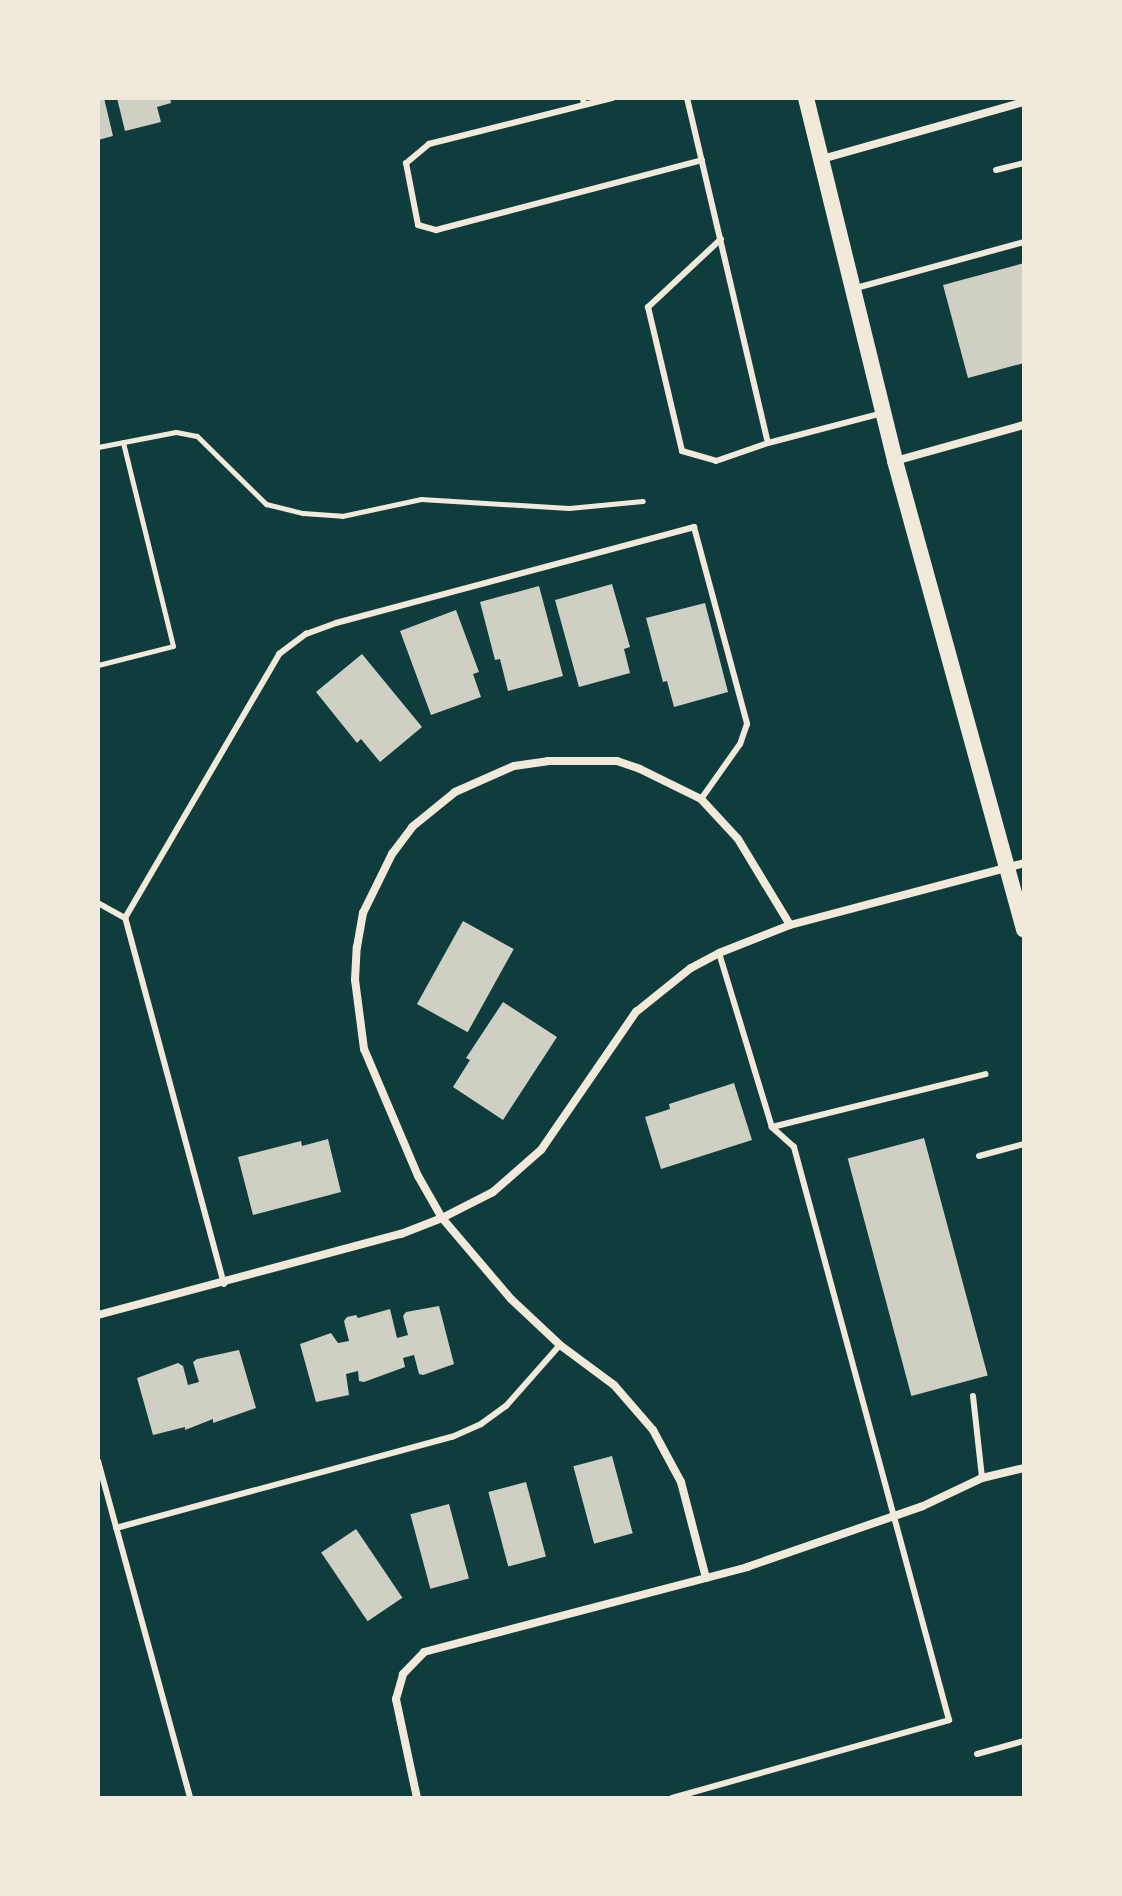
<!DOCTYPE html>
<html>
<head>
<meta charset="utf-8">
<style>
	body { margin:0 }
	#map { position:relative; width:1122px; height:1896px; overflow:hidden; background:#0f3d3e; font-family:"Open Sans",sans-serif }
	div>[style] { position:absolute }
	.building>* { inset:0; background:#cfcfc3; transform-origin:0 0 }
	.path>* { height:5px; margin:-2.5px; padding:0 2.5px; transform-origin:2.5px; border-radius:2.5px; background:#f1e9da }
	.service>* { height:6px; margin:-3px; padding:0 3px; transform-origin:3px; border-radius:3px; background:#f1e9da }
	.minor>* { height:8px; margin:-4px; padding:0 4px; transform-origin:4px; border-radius:4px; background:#f1e9da }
	.secondary>* { height:16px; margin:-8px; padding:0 8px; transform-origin:8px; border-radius:8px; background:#f1e9da }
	span { translate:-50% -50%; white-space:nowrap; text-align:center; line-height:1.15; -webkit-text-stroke:6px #f1e9da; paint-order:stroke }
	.frame { position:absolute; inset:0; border:100px solid #f1e9da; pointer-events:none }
</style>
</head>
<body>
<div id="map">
	<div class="building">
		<div style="clip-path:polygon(98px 98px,104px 98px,113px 136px,98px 140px)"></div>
		<div style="clip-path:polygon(117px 98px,170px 98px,171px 103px,157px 107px,161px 122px,125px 131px)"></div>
		<div style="clip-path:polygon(1024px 263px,1024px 363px,968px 378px,943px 285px)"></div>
		<div style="clip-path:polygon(612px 584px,630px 647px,624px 649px,630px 673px,579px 687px,555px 600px)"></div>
		<div style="clip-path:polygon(539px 586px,563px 676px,508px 691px,500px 659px,495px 660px,480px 602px)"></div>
		<div style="clip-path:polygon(705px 603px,728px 692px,674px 707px,667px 681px,663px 682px,646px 618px)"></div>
		<div style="clip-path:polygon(456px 610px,479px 672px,473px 674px,481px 697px,431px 715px,400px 631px)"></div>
		<div style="clip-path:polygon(362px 654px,422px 727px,380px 762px,361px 739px,357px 743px,316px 692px)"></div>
		<div style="left:463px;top:921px;width:58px;height:95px;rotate:29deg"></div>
		<div style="clip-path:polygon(503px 1002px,557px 1037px,503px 1120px,453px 1087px,470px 1060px,466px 1058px)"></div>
		<div style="clip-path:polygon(734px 1083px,752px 1140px,661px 1169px,645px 1117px,670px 1109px,669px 1104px)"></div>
		<div style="left:924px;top:1138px;width:246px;height:79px;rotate:75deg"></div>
		<div style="clip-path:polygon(328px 1139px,341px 1192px,253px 1215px,238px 1157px,301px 1141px,302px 1146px)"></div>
		<div style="clip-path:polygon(439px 1306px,454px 1364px,423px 1375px,419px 1374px,414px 1355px,403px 1358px,405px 1367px,364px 1382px,359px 1381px,358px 1371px,346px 1374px,349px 1395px,316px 1402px,300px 1344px,331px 1333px,338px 1343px,349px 1341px,344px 1321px,347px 1317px,356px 1315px,358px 1318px,390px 1309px,397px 1338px,408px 1335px,403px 1316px,406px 1312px)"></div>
		<div style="clip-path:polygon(239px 1350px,256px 1408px,213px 1423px,213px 1419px,185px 1430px,185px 1427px,153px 1435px,137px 1378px,178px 1363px,183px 1366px,188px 1385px,199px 1382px,193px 1362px,197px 1359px)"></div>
		<div style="left:612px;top:1456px;width:80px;height:40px;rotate:75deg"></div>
		<div style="left:526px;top:1482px;width:77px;height:39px;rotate:75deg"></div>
		<div style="left:449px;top:1504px;width:77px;height:40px;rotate:75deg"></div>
		<div style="left:356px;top:1529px;width:83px;height:42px;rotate:56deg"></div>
	</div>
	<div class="path">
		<div style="left:98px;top:447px;width:79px;rotate:-10.9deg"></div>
		<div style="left:176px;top:432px;width:21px;rotate:11deg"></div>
		<div style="left:197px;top:436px;width:97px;rotate:44.6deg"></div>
		<div style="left:266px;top:504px;width:38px;rotate:14deg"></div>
		<div style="left:303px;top:513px;width:39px;rotate:4deg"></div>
		<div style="left:342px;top:516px;width:81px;rotate:-12.1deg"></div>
		<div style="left:421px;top:499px;width:148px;rotate:3.5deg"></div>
		<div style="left:569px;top:508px;width:74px;rotate:-5.4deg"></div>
		<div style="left:98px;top:665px;width:77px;rotate:-14.2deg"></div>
		<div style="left:173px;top:646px;width:210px;rotate:-103.8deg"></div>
	</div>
	<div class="service">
		<div style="left:583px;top:98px;width:7px;rotate:82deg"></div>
		<div style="left:584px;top:105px;width:29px;rotate:-14deg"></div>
		<div style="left:687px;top:98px;width:354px;rotate:76.8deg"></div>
		<div style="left:768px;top:443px;width:118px;rotate:-14.7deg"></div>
		<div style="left:584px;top:105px;width:160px;rotate:165.9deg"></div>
		<div style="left:429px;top:144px;width:30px;rotate:140deg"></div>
		<div style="left:406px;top:163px;width:63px;rotate:79deg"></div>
		<div style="left:418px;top:225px;width:19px;rotate:16deg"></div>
		<div style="left:436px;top:230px;width:275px;rotate:-14.7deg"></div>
		<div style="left:996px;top:170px;width:29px;rotate:-14deg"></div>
		<div style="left:721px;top:239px;width:100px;rotate:137deg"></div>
		<div style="left:648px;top:307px;width:148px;rotate:76.7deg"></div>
		<div style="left:682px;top:451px;width:35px;rotate:16deg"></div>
		<div style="left:716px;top:461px;width:55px;rotate:-19.1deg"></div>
		<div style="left:856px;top:288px;width:174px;rotate:-15.3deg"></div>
		<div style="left:98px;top:903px;width:31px;rotate:29deg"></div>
		<div style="left:719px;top:953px;width:182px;rotate:73.1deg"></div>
		<div style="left:772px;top:1127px;width:220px;rotate:-13.9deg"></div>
		<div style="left:979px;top:1156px;width:47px;rotate:-14.9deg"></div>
		<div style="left:224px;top:1284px;width:379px;rotate:-105.1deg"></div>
		<div style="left:125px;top:918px;width:306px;rotate:-59.7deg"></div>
		<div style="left:279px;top:654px;width:34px;rotate:-37deg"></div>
		<div style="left:306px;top:634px;width:32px;rotate:-20deg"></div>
		<div style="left:336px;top:623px;width:371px;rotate:-15deg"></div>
		<div style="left:694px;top:527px;width:204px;rotate:74.9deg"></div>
		<div style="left:747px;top:724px;width:21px;rotate:109deg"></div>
		<div style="left:740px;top:744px;width:67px;rotate:125.3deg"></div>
		<div style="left:973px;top:1396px;width:82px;rotate:83.7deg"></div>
		<div style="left:98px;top:1461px;width:349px;rotate:74.7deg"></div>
		<div style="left:116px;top:1528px;width:348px;rotate:-15.2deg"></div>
		<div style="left:452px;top:1437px;width:32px;rotate:-24deg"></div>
		<div style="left:481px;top:1424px;width:31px;rotate:-36deg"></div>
		<div style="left:506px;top:1406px;width:81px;rotate:-48.5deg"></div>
		<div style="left:977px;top:1754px;width:49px;rotate:-15.5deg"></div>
		<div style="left:672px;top:1798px;width:288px;rotate:-15.7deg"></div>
		<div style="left:949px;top:1720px;width:594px;rotate:-105.14deg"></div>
		<div style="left:794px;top:1147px;width:30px;rotate:-138deg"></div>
	</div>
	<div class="minor">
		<div style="left:822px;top:159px;width:210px;rotate:-15.8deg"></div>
		<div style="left:895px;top:461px;width:134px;rotate:-15.6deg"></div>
		<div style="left:98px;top:1315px;width:314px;rotate:-15deg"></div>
		<div style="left:401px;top:1234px;width:44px;rotate:-21.3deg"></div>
		<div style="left:442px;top:1218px;width:57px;rotate:-27deg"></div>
		<div style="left:493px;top:1192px;width:64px;rotate:-41.2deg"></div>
		<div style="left:541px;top:1150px;width:168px;rotate:-55.5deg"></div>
		<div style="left:636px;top:1012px;width:70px;rotate:-38.7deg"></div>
		<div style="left:691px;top:968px;width:32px;rotate:-28deg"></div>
		<div style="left:719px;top:953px;width:76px;rotate:-21.5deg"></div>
		<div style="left:790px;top:925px;width:242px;rotate:-14.8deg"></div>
		<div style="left:706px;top:1578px;width:99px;rotate:-104.6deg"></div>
		<div style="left:681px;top:1482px;width:59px;rotate:-118.3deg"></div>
		<div style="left:653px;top:1430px;width:60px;rotate:-130.9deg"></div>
		<div style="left:614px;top:1385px;width:67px;rotate:-143.5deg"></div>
		<div style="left:560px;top:1345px;width:67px;rotate:-136.8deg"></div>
		<div style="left:511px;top:1299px;width:106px;rotate:-130.4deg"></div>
		<div style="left:442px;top:1218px;width:48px;rotate:-119.7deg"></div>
		<div style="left:418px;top:1176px;width:138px;rotate:-113deg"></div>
		<div style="left:364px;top:1049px;width:70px;rotate:-97.4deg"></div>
		<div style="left:355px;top:980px;width:33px;rotate:-87deg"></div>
		<div style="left:357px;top:947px;width:35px;rotate:-80deg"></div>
		<div style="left:363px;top:913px;width:66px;rotate:-63.8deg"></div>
		<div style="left:392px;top:854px;width:34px;rotate:-53deg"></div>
		<div style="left:412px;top:827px;width:55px;rotate:-39.1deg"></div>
		<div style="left:455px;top:792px;width:64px;rotate:-23.8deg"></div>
		<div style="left:514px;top:766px;width:34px;rotate:-8deg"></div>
		<div style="left:548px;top:761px;width:69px"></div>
		<div style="left:617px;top:761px;width:24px;rotate:19deg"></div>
		<div style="left:640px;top:769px;width:68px;rotate:26.2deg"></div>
		<div style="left:701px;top:799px;width:54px;rotate:47.2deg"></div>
		<div style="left:738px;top:839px;width:100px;rotate:58.8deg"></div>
		<div style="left:417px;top:1798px;width:101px;rotate:-102deg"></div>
		<div style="left:396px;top:1699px;width:26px;rotate:-74deg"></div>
		<div style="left:403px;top:1674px;width:30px;rotate:-46deg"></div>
		<div style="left:424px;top:1652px;width:334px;rotate:-14.7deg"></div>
		<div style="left:747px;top:1567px;width:186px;rotate:-19.1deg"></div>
		<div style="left:923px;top:1506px;width:65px;rotate:-25.4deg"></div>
		<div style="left:982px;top:1478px;width:43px;rotate:-13.4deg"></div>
	</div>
	<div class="secondary">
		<div style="left:806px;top:98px;width:374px;rotate:76.2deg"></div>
		<div style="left:895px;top:461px;width:486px;rotate:74.6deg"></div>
	</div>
	<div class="frame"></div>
</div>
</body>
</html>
